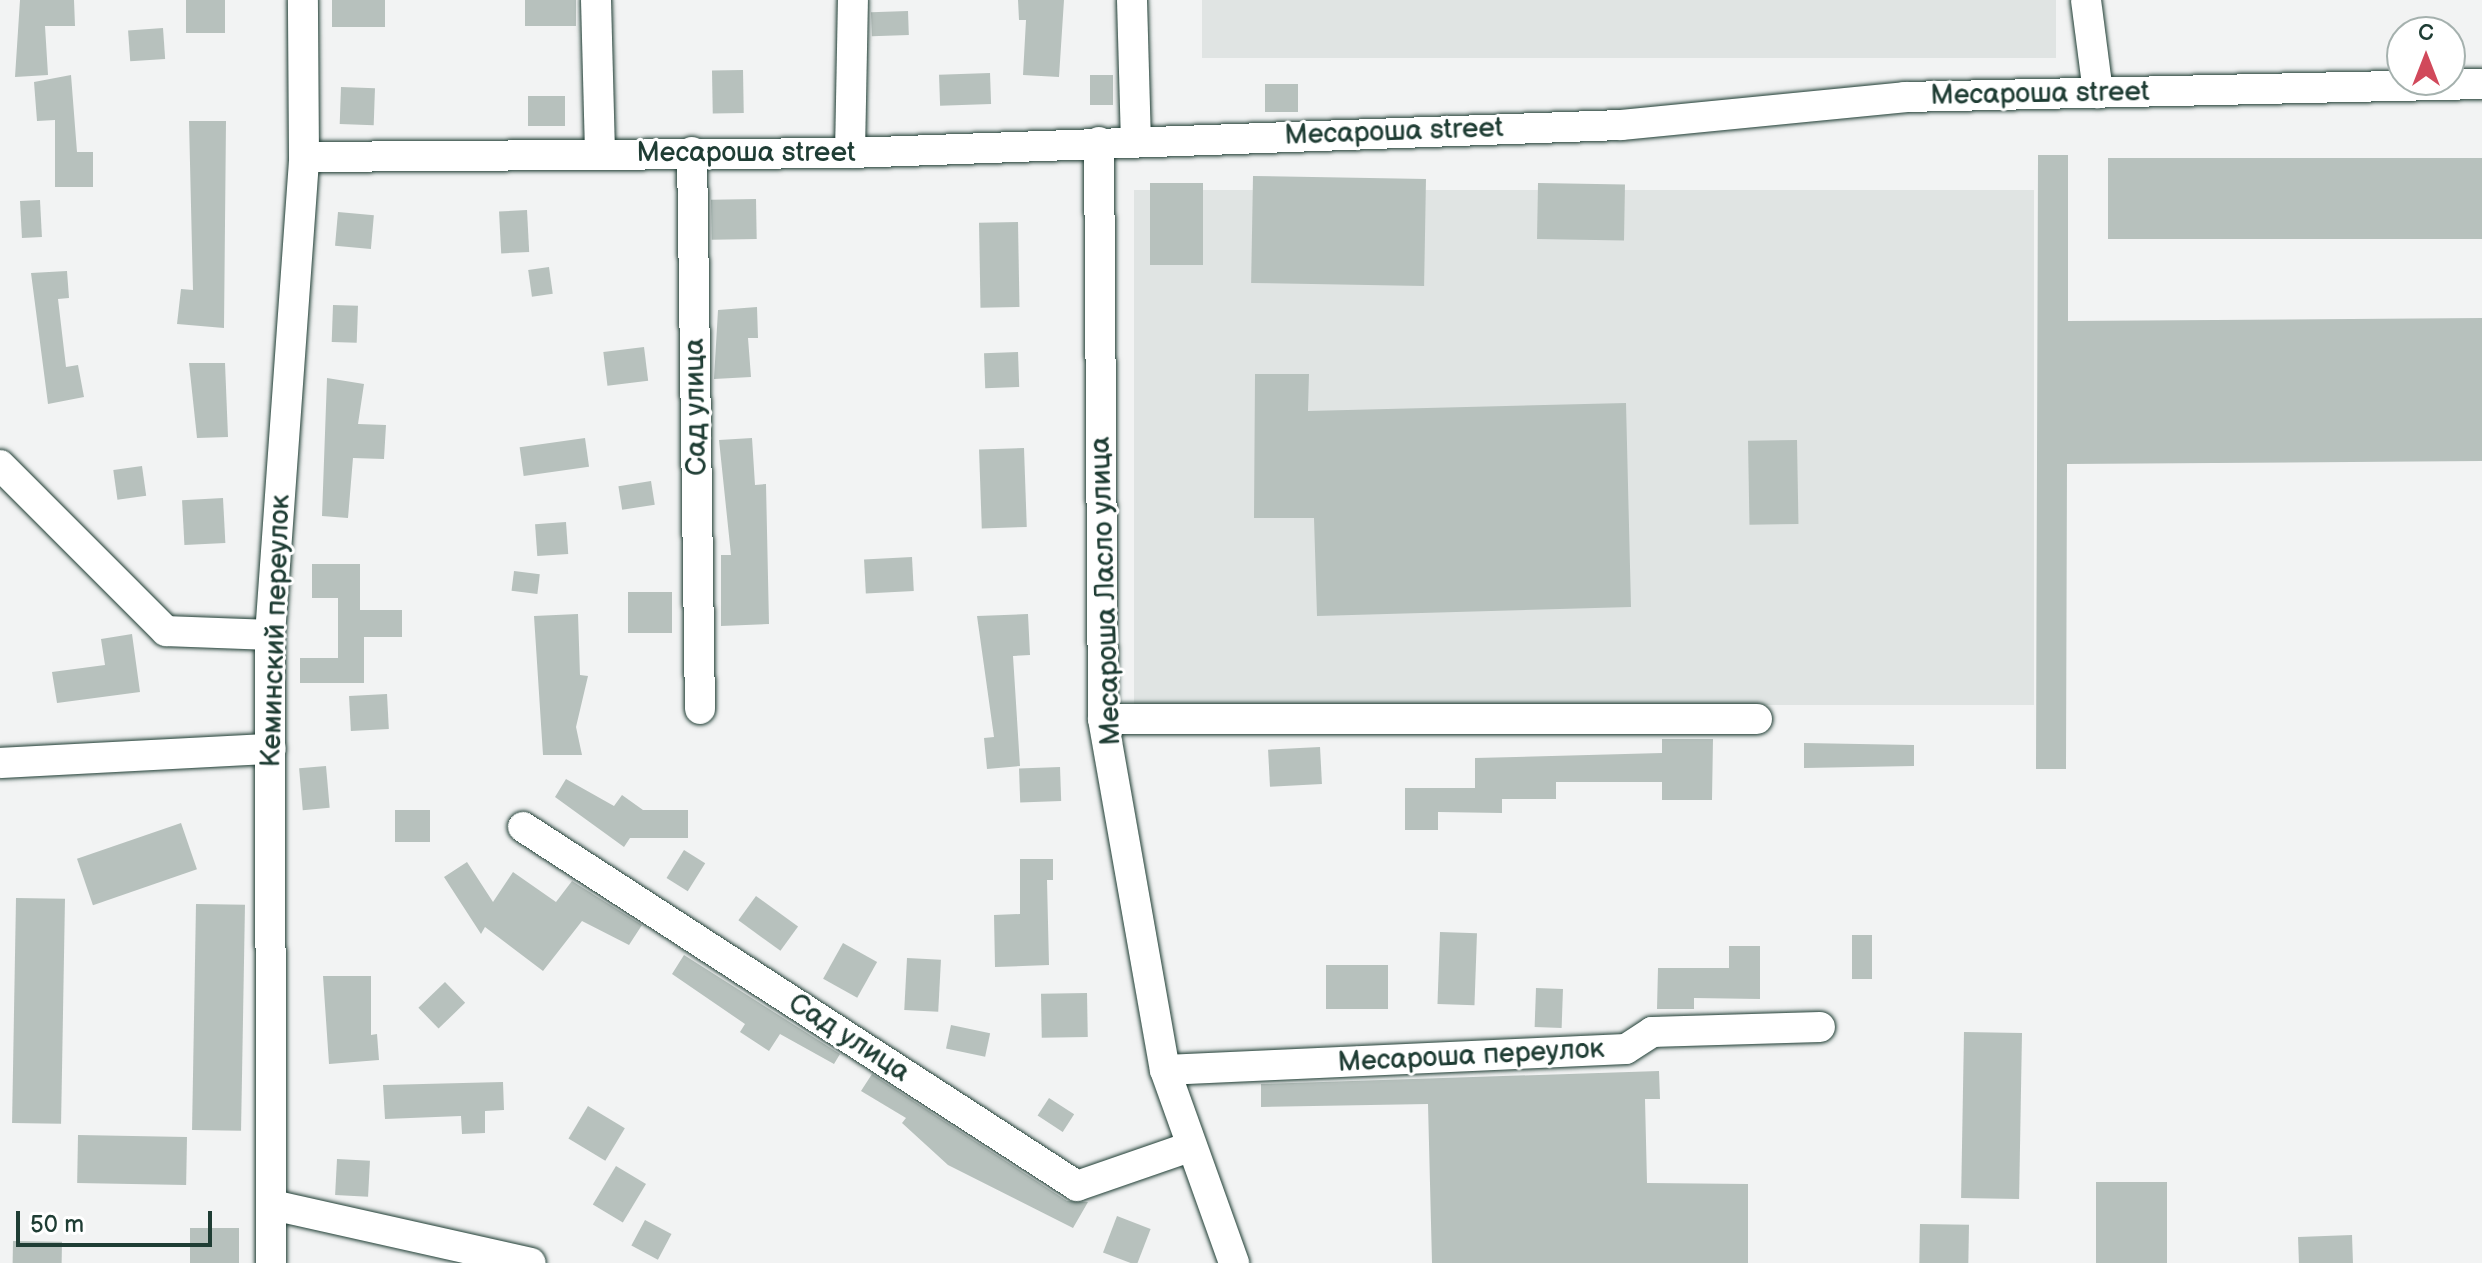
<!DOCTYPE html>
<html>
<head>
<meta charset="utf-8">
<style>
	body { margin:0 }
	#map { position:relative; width:2482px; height:1263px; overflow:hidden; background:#f2f3f3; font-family:"Balsamiq Sans",sans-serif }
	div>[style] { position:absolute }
	.built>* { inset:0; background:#e0e4e3; transform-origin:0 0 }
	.building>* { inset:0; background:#b7c1bd; transform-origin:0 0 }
	.roads { filter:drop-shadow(0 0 2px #1f3d34) drop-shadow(0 0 2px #1f3d34) }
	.minor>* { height:30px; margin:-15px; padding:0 15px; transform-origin:15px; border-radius:15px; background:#fff }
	span { translate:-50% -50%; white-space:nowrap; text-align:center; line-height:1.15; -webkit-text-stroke:6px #fff; paint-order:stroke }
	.street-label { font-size:28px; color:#1f3d34 }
	.north { position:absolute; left:2386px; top:16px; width:80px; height:80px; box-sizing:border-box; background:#fff; border:2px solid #a5b1ae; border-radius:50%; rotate:0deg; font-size:22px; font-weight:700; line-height:32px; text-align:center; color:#1f3d34 }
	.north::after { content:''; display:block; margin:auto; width:28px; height:36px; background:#d1495b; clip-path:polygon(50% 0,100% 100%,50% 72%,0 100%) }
	.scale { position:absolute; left:16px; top:1211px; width:196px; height:36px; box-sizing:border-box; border:4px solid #1f3d34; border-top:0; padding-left:10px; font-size:24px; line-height:28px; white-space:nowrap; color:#1f3d34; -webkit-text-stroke:6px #fff; paint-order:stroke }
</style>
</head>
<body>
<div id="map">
	<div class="built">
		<div style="left:1202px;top:0;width:854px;height:58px"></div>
		<div style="left:2034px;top:190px;width:515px;height:900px;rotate:90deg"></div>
	</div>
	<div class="building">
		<div style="clip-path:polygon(20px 0,74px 0,75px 26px,45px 26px,48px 75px,15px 77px)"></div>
		<div style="left:186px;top:0;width:39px;height:33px"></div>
		<div style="left:332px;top:0;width:53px;height:27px"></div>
		<div style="left:525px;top:0;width:51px;height:26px"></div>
		<div style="clip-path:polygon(1018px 0,1064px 0,1059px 77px,1023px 75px,1026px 20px,1019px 20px)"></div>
		<div style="left:908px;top:11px;width:24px;height:37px;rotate:88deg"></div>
		<div style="left:163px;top:28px;width:31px;height:35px;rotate:86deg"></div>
		<div style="left:743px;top:70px;width:43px;height:31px;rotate:89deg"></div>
		<div style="left:990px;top:73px;width:31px;height:51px;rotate:88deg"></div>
		<div style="clip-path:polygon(71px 75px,77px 152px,93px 152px,93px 187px,55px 187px,55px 120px,37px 121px,34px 82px)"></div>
		<div style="left:1090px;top:75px;width:23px;height:30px"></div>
		<div style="left:1265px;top:84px;width:33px;height:28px"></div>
		<div style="left:341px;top:87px;width:34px;height:37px;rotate:2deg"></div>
		<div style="left:528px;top:96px;width:37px;height:30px"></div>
		<div style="clip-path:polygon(189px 121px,226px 121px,224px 328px,177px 324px,181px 289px,193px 290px)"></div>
		<div style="clip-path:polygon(2038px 155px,2068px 155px,2068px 321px,2482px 318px,2482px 461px,2067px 464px,2066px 769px,2036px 769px)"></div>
		<div style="left:2482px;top:158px;width:81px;height:374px;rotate:90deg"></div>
		<div style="left:1253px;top:176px;width:173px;height:107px;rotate:1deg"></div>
		<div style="left:1150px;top:183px;width:53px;height:82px"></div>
		<div style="left:1538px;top:183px;width:87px;height:56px;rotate:1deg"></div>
		<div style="left:756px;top:199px;width:40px;height:45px;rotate:89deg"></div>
		<div style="left:40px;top:200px;width:37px;height:20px;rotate:87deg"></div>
		<div style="left:527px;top:210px;width:42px;height:28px;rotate:87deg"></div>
		<div style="left:338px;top:212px;width:36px;height:34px;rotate:5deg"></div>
		<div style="left:1018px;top:222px;width:85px;height:39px;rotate:89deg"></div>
		<div style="left:549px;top:267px;width:27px;height:21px;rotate:82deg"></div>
		<div style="clip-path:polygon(67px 271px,69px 298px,58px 299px,66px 367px,78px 365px,84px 397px,48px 404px,31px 273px)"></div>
		<div style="left:333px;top:305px;width:25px;height:37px;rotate:2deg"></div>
		<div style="clip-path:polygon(757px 307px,758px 338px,748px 338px,751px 377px,714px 379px,718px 310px)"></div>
		<div style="left:644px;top:347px;width:34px;height:41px;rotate:83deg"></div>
		<div style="left:1018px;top:352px;width:35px;height:34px;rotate:88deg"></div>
		<div style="clip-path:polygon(189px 363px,225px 363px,228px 437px,197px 438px)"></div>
		<div style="clip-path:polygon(1255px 374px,1309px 374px,1308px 411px,1626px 403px,1631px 607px,1317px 616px,1314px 518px,1254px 518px)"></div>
		<div style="clip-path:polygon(327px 378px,364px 384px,358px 424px,386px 425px,384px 459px,353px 458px,348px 518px,322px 516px)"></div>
		<div style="left:585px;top:438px;width:29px;height:66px;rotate:82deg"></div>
		<div style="clip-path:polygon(752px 438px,755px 485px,766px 484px,769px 624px,721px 626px,721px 555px,731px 555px,719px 440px)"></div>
		<div style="left:1797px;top:440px;width:84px;height:49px;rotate:89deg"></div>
		<div style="left:1024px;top:448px;width:79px;height:45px;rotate:88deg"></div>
		<div style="left:142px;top:466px;width:30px;height:29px;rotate:82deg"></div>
		<div style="left:651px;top:481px;width:24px;height:33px;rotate:81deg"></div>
		<div style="left:223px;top:498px;width:45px;height:41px;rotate:87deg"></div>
		<div style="left:566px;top:522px;width:32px;height:31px;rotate:86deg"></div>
		<div style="left:912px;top:557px;width:34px;height:48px;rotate:87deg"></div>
		<div style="clip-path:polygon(312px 564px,360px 564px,360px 610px,402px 610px,402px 637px,364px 637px,364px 683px,300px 683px,300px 658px,338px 658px,338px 598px,312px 598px)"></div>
		<div style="left:514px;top:571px;width:26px;height:20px;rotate:7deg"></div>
		<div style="left:672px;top:592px;width:41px;height:44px;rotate:90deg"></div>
		<div style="clip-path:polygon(578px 614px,580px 675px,588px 676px,576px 727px,582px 755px,543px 755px,534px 616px)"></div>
		<div style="clip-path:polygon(1028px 614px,1030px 655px,1013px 656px,1020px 766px,987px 769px,984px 738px,994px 737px,977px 616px)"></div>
		<div style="clip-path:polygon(132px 634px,140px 692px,57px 703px,52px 672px,105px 665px,101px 639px)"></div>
		<div style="left:387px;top:694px;width:35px;height:38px;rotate:87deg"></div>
		<div style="clip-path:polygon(1662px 739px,1713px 739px,1712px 800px,1662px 800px,1662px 782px,1556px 782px,1556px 799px,1502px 799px,1502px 813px,1438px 812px,1438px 830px,1405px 830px,1405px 788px,1475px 788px,1475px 758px,1662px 753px)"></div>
		<div style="clip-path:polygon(1804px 743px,1914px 745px,1914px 766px,1804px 768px)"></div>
		<div style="left:1320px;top:747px;width:37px;height:52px;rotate:87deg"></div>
		<div style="left:326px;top:766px;width:42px;height:27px;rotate:85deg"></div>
		<div style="left:1060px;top:767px;width:34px;height:41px;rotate:88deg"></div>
		<div style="clip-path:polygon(566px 779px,614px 806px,622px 795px,643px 810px,688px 810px,688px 838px,630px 838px,624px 847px,555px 797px)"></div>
		<div style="left:395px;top:810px;width:35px;height:32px"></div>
		<div style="left:181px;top:823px;width:49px;height:110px;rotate:71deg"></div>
		<div style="left:684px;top:850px;width:25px;height:33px;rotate:32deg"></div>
		<div style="clip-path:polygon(1020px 859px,1053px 859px,1053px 880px,1047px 880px,1049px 965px,995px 967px,994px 915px,1020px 914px)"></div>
		<div style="clip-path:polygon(467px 862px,493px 902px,513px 872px,556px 902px,572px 881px,642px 925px,629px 945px,582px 921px,543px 971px,485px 927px,481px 934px,444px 877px)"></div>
		<div style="left:756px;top:896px;width:52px;height:30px;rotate:36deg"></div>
		<div style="left:16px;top:898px;width:49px;height:225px;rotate:1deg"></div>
		<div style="left:196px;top:904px;width:49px;height:226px;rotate:1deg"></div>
		<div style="left:1440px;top:932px;width:37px;height:72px;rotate:2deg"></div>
		<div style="left:1852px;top:935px;width:20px;height:44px"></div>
		<div style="left:843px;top:943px;width:39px;height:41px;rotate:29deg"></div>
		<div style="clip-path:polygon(1729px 946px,1760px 946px,1760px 999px,1694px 998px,1694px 1009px,1657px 1009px,1658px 968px,1729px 968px)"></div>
		<div style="clip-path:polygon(684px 955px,840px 1054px,834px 1064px,780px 1034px,769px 1051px,740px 1032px,745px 1024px,672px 974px)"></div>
		<div style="left:907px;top:958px;width:34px;height:52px;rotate:3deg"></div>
		<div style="left:1326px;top:965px;width:62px;height:44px"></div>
		<div style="clip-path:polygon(323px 976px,371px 976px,371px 1035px,377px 1034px,379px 1060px,329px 1064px)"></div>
		<div style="left:445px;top:982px;width:29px;height:37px;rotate:46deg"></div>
		<div style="left:1536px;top:988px;width:27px;height:39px;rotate:2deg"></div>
		<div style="left:1087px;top:993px;width:44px;height:46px;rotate:89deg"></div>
		<div style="left:951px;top:1025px;width:40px;height:24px;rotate:12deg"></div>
		<div style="left:1964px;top:1032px;width:58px;height:166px;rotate:1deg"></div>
		<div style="clip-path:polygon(1659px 1071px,1660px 1099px,1645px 1099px,1647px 1183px,1748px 1184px,1748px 1263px,1432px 1263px,1428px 1104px,1261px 1107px,1261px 1084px)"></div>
		<div style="clip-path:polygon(872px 1074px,1067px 1201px,1088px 1202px,1073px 1228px,948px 1165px,902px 1123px,906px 1118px,861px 1091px)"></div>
		<div style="clip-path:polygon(503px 1082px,504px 1110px,485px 1111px,485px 1133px,462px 1134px,461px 1116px,385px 1119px,383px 1085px)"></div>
		<div style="left:1049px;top:1098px;width:30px;height:21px;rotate:33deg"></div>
		<div style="left:588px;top:1106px;width:43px;height:38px;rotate:31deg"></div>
		<div style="left:78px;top:1135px;width:109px;height:48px;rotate:1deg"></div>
		<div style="left:337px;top:1159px;width:33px;height:36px;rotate:3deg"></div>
		<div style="left:616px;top:1166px;width:35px;height:45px;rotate:31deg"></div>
		<div style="left:2096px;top:1182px;width:71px;height:81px"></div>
		<div style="left:1117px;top:1216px;width:36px;height:39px;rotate:21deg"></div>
		<div style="left:645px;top:1220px;width:30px;height:29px;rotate:28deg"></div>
		<div style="left:1920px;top:1224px;width:49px;height:39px;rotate:1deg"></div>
		<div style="left:190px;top:1228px;width:49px;height:35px"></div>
		<div style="left:2352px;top:1235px;width:28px;height:54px;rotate:88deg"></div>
		<div style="left:13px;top:1241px;width:49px;height:22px;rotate:1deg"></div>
	</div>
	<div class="roads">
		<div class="minor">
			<div style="left:596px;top:0;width:153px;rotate:88.5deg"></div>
			<div style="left:1132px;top:0;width:140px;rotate:88.4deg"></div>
			<div style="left:2086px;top:0;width:94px;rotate:82.6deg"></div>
			<div style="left:1099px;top:142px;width:577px;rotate:89.6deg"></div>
			<div style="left:1103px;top:719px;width:356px;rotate:80deg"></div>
			<div style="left:1165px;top:1070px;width:205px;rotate:70.3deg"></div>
			<div style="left:692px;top:152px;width:557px;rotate:89.18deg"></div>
			<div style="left:850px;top:153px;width:153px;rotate:-88.9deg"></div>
			<div style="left:304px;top:157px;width:546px;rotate:-0.42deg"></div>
			<div style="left:850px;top:153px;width:772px;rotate:-2.08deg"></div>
			<div style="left:1621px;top:125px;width:285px;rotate:-5.6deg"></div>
			<div style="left:1905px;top:97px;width:577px;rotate:-1.29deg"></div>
			<div style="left:0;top:465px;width:235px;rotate:45deg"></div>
			<div style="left:166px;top:631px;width:104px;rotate:2.2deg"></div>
			<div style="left:1103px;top:719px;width:654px"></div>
			<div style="left:0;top:763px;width:271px;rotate:-3deg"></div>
			<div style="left:523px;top:827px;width:660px;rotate:32.94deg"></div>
			<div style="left:1077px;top:1186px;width:116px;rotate:-19.1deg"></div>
			<div style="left:1165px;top:1070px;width:461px;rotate:-2.6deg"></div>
			<div style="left:1626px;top:1049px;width:31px;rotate:-33deg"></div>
			<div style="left:1652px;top:1032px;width:168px;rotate:-1.7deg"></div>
			<div style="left:272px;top:1205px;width:265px;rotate:12.6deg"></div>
			<div style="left:271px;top:1263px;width:628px;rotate:-90.09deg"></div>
			<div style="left:270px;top:635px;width:479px;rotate:-85.9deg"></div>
			<div style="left:304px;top:157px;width:157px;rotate:-90.4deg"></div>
		</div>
	</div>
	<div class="street-label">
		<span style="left:2040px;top:94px;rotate:-1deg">Месароша street</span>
		<span style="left:1394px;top:132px;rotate:-2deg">Месароша street</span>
		<span style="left:746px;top:153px">Месароша street</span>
		<span style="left:696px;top:407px;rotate:-91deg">Сад улица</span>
		<span style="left:1106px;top:591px;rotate:-92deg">Месароша Ласло улица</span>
		<span style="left:276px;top:631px;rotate:-88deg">Кеминский переулок</span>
		<span style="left:849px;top:1038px;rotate:33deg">Сад улица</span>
		<span style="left:1471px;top:1056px;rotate:-3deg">Месароша переулок</span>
	</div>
	<div class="north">С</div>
	<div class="scale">50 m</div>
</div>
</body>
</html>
